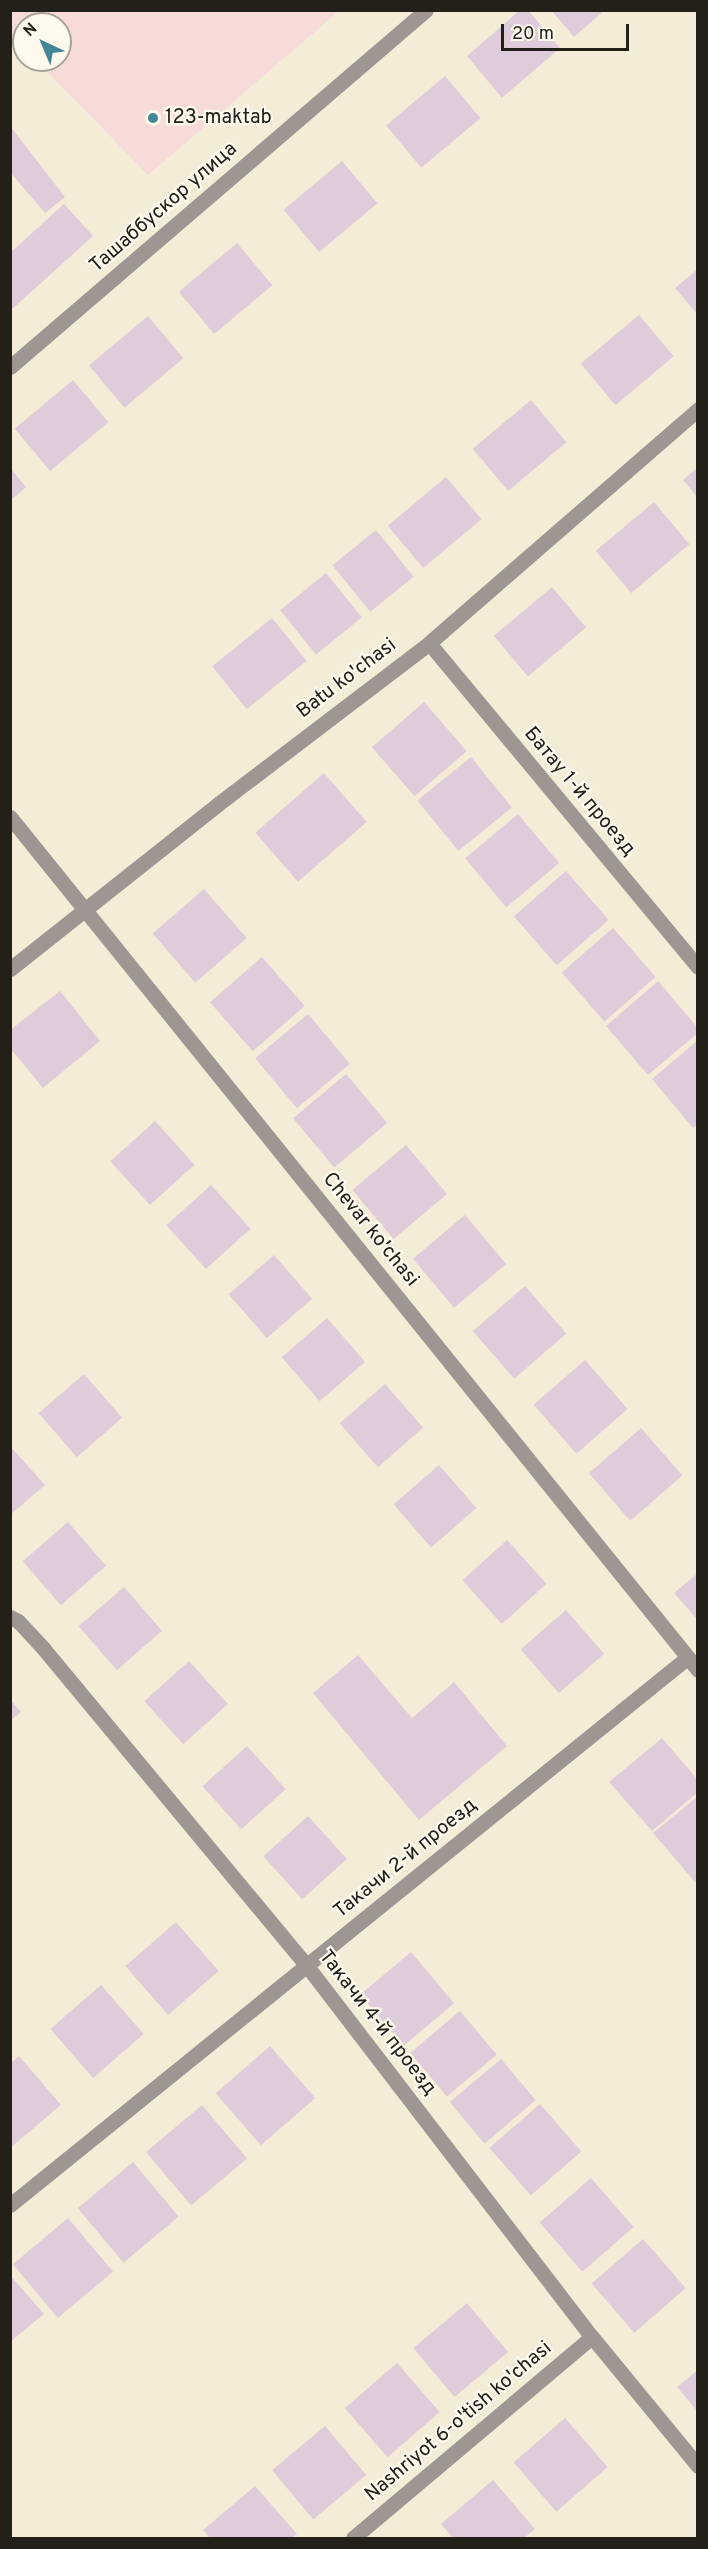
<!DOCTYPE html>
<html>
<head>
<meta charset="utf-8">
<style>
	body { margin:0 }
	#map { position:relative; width:708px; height:2549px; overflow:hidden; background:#f4ecd7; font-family:Overpass,sans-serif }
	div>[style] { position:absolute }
	.education>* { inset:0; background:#f6dbd9 }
	.building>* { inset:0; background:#deccdb; transform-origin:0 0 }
	.minor>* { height:15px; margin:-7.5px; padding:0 7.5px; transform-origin:7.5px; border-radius:7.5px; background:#9f9592 }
	.dots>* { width:16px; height:16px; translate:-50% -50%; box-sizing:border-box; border:3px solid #fef9ed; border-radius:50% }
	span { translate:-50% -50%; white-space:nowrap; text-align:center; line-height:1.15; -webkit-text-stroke:4.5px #fef9ed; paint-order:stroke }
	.poi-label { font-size:20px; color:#232019 }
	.left { translate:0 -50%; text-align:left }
	.street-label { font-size:20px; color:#232019 }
	.frame { position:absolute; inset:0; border:12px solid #232019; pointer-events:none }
	.north { position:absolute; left:12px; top:12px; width:60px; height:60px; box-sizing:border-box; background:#fef9ed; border:2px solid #a6a298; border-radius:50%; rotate:316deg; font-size:16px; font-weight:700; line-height:24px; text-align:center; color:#232019 }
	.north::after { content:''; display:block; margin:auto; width:21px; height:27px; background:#438696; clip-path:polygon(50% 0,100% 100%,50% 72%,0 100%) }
	.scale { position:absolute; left:501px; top:24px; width:128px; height:27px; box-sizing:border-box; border:3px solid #232019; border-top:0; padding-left:8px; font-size:18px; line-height:21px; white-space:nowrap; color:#232019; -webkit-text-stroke:4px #fef9ed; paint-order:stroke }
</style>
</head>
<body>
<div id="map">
	<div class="education">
		<div style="clip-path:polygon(10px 11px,11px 10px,339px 11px,148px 175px,36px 60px,60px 60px,60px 24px,24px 24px,24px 48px,11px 34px)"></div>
	</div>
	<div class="building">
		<div style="clip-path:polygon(520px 10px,528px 10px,560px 48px,502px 98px,467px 56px)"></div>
		<div style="clip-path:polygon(551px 10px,605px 10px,574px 37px)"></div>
		<div style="left:445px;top:76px;width:55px;height:77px;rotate:50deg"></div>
		<div style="clip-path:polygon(10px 126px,65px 197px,45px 213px,10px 172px)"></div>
		<div style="left:342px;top:161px;width:55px;height:76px;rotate:50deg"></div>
		<div style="clip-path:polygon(64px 204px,93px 236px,10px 311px,10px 253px)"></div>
		<div style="left:237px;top:243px;width:55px;height:76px;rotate:50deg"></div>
		<div style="clip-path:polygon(698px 269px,698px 315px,675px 288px)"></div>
		<div style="left:639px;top:315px;width:54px;height:76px;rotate:50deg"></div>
		<div style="left:148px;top:316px;width:55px;height:77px;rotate:50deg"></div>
		<div style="left:73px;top:380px;width:55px;height:76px;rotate:50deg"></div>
		<div style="left:531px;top:400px;width:55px;height:76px;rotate:50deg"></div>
		<div style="clip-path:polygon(698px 467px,698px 498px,683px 480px)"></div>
		<div style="clip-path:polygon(10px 468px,26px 487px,10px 501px)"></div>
		<div style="left:446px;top:477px;width:55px;height:76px;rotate:50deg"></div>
		<div style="left:654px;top:502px;width:55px;height:76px;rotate:50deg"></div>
		<div style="left:376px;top:530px;width:60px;height:56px;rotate:51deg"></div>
		<div style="left:326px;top:573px;width:57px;height:59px;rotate:51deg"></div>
		<div style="left:552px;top:587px;width:53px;height:76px;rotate:50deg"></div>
		<div style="left:272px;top:618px;width:55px;height:77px;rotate:51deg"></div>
		<div style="left:424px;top:702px;width:65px;height:69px;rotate:49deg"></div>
		<div style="left:471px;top:757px;width:65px;height:69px;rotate:51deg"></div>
		<div style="left:324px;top:773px;width:65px;height:91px;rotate:49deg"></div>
		<div style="left:518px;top:814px;width:64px;height:69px;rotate:50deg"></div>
		<div style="left:566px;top:871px;width:65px;height:69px;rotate:49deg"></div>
		<div style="left:204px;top:889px;width:65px;height:68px;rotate:49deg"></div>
		<div style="left:613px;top:928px;width:65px;height:68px;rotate:49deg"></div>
		<div style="left:262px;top:957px;width:65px;height:69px;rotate:49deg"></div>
		<div style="clip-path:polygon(658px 981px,698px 1028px,698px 1033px,648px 1075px,606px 1026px)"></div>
		<div style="clip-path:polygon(60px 991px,100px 1041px,43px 1088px,10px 1048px,10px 1030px)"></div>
		<div style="left:308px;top:1014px;width:65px;height:69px;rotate:50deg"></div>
		<div style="clip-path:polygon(698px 1040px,698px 1124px,693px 1128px,652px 1079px)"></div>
		<div style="left:346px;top:1074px;width:64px;height:69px;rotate:50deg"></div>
		<div style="left:155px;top:1121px;width:59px;height:60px;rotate:48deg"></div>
		<div style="left:406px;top:1145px;width:64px;height:70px;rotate:50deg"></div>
		<div style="left:211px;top:1185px;width:59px;height:60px;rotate:48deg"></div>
		<div style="left:465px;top:1215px;width:64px;height:68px;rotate:50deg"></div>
		<div style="left:274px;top:1255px;width:58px;height:60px;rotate:49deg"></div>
		<div style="left:525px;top:1286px;width:63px;height:69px;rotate:49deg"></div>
		<div style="left:327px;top:1318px;width:58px;height:60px;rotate:49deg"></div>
		<div style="left:585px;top:1360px;width:65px;height:68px;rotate:49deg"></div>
		<div style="left:84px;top:1374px;width:58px;height:60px;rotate:49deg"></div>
		<div style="left:385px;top:1384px;width:58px;height:60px;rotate:49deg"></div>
		<div style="left:641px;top:1428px;width:63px;height:69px;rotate:49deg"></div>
		<div style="clip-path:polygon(10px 1446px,45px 1485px,10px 1515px)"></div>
		<div style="left:439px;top:1465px;width:57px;height:60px;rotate:49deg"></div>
		<div style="left:68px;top:1522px;width:58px;height:60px;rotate:49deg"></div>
		<div style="left:507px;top:1540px;width:59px;height:60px;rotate:48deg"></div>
		<div style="clip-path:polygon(698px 1573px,698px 1620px,674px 1593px)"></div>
		<div style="left:124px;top:1587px;width:58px;height:60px;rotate:49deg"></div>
		<div style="left:566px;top:1610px;width:58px;height:60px;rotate:49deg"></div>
		<div style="clip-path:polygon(358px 1655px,412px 1718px,454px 1682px,507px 1746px,419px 1820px,313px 1693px)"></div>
		<div style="left:189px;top:1661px;width:58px;height:60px;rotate:48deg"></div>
		<div style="clip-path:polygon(10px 1699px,21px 1712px,10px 1721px)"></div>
		<div style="clip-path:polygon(662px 1738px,698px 1780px,698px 1792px,652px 1831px,609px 1782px)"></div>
		<div style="left:247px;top:1746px;width:58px;height:60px;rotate:48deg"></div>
		<div style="clip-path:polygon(698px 1796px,698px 1881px,695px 1882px,653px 1833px)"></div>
		<div style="left:308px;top:1816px;width:58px;height:60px;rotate:48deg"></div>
		<div style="left:176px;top:1922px;width:65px;height:67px;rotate:49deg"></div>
		<div style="left:411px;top:1952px;width:67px;height:66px;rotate:50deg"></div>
		<div style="left:101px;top:1985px;width:65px;height:67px;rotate:49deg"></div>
		<div style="left:460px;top:2011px;width:57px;height:65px;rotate:50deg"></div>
		<div style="left:270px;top:2046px;width:69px;height:72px;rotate:49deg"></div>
		<div style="clip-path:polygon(19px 2056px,61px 2105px,10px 2148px,10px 2064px)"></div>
		<div style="left:501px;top:2059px;width:54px;height:67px;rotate:50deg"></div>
		<div style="left:540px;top:2104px;width:63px;height:67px;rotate:49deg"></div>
		<div style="left:202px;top:2105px;width:70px;height:73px;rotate:50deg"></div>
		<div style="left:133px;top:2162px;width:71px;height:72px;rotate:50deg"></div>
		<div style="left:591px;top:2178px;width:65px;height:68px;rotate:49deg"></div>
		<div style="left:68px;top:2218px;width:70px;height:72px;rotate:50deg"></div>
		<div style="left:643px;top:2239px;width:65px;height:68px;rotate:49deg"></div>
		<div style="clip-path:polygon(10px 2275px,44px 2314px,10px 2342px)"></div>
		<div style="left:467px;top:2303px;width:64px;height:70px;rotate:50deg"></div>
		<div style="left:397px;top:2363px;width:65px;height:69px;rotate:49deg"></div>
		<div style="clip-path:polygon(698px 2370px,698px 2412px,677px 2387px)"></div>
		<div style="left:565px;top:2418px;width:65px;height:68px;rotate:49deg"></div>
		<div style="left:325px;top:2426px;width:64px;height:69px;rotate:50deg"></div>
		<div style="clip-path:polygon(493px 2480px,535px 2529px,524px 2538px,453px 2538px,441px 2524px)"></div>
		<div style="clip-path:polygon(255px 2486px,297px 2534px,292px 2538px,210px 2538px,203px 2530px)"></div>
	</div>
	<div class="minor">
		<div style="left:10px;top:367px;width:548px;rotate:-40.64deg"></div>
		<div style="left:429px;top:643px;width:421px;rotate:50.3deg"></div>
		<div style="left:10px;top:817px;width:1096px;rotate:51.11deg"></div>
		<div style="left:10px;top:969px;width:265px;rotate:-38.4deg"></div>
		<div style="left:218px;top:804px;width:265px;rotate:-37.3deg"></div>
		<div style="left:429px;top:643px;width:357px;rotate:-41deg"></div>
		<div style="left:10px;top:1617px;width:9px;rotate:27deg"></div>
		<div style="left:18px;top:1621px;width:37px;rotate:47deg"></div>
		<div style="left:43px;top:1648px;width:413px;rotate:50.3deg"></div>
		<div style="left:307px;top:1966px;width:468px;rotate:52.5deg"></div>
		<div style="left:592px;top:2337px;width:167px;rotate:50.6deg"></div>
		<div style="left:10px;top:2205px;width:870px;rotate:-38.94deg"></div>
		<div style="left:353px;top:2538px;width:312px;rotate:-40.1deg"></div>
	</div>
	<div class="dots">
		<div style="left:153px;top:118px;background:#438696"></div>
	</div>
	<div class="poi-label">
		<span class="left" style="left:165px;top:118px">123-maktab</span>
	</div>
	<div class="street-label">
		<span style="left:164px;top:208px;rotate:-41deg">Ташаббускор улица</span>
		<span style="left:347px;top:679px;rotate:-37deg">Batu ko'chasi</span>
		<span style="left:579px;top:792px;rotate:50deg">Батау 1-й проезд</span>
		<span style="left:370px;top:1230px;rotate:51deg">Chevar ko'chasi</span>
		<span style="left:406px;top:1859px;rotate:-39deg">Такачи 2-й проезд</span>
		<span style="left:377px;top:2023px;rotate:52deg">Такачи 4-й проезд</span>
		<span style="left:459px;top:2422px;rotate:-40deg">Nashriyot 6-o'tish ko'chasi</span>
	</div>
	<div class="frame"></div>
	<div class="north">N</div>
	<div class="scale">20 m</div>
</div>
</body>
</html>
